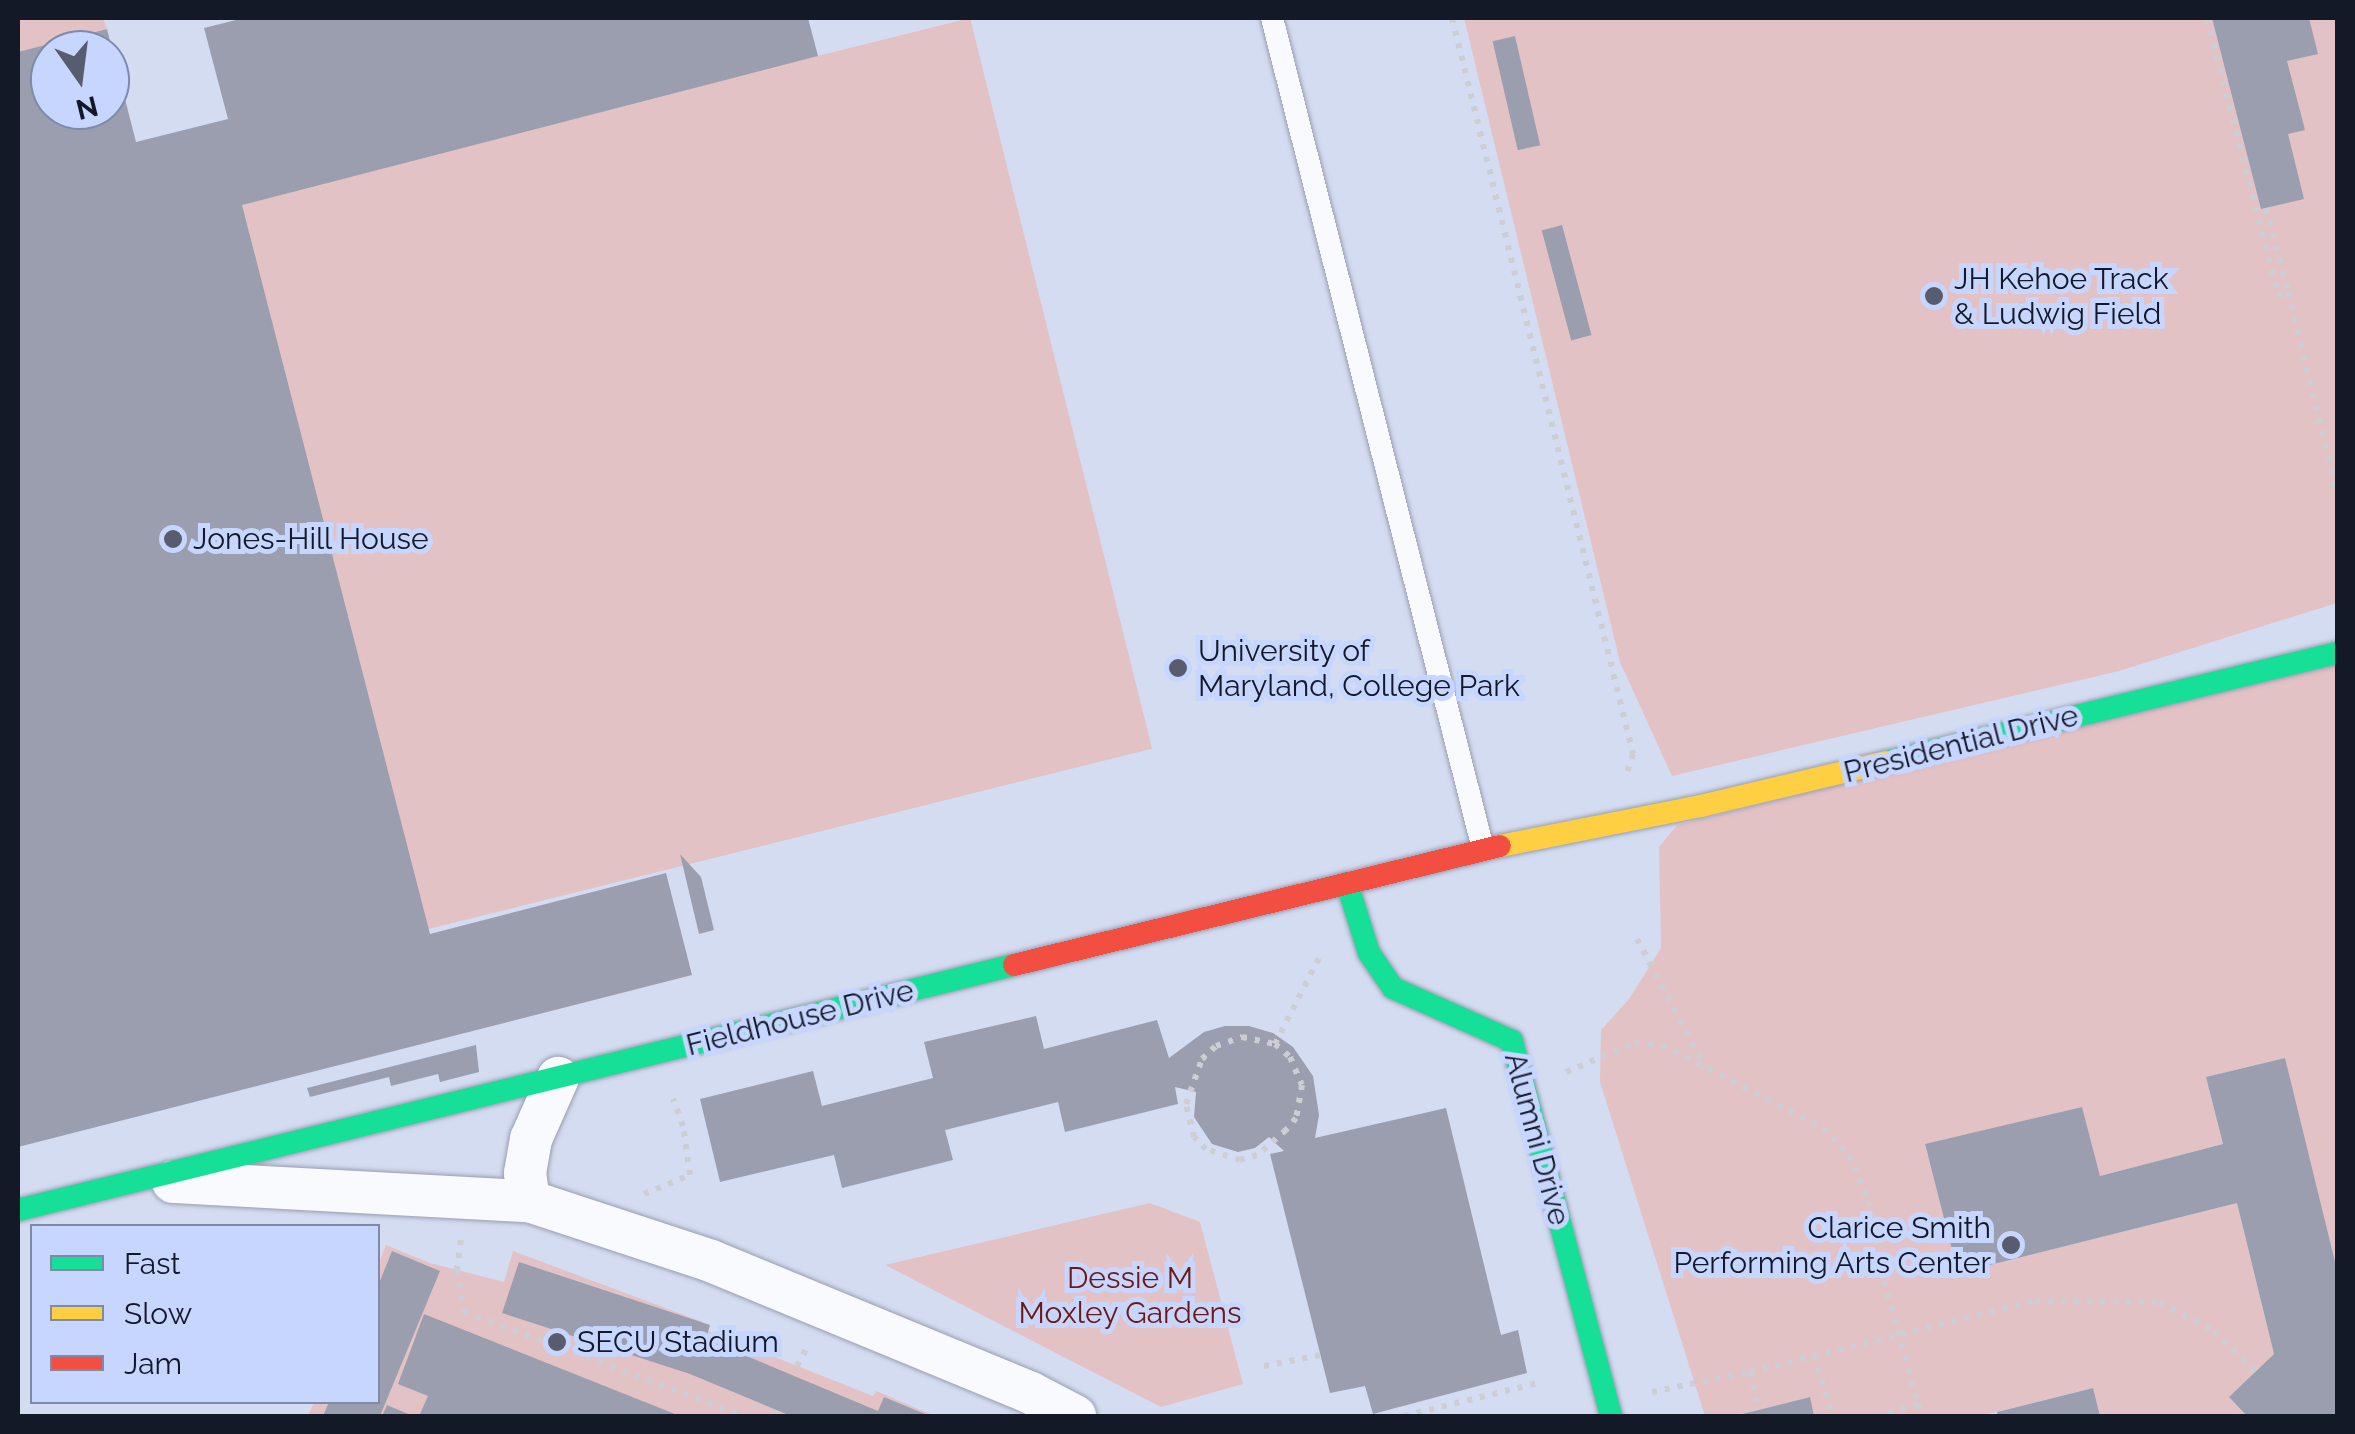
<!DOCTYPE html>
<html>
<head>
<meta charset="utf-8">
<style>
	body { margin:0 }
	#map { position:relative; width:2355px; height:1434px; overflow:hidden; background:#d4dcf2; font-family:Raleway,sans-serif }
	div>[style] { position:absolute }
	.green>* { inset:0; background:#e3c2c6; transform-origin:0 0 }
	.building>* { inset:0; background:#9b9eaf; transform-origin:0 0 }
	.path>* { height:6px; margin-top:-3px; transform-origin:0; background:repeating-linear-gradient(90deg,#ccced3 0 5px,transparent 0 13px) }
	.roads { filter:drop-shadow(0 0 2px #999eaf) drop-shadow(0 0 2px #999eaf) }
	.lane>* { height:22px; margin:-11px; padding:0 11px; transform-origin:11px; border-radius:11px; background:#f9fafd }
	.street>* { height:42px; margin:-21px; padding:0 21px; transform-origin:21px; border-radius:21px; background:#f9fafd }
	.fast>* { height:22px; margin:-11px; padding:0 11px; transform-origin:11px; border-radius:11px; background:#16e098 }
	.slow>* { height:22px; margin:-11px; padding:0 11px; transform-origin:11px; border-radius:11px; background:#ffcf43 }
	.jam>* { height:22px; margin:-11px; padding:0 11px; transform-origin:11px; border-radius:11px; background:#f24e42 }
	.dots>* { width:28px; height:28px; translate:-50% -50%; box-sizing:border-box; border:5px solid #c7d6ff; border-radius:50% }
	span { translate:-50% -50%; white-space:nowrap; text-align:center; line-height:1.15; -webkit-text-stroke:10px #c7d6ff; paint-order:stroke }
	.poi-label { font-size:30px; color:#141927 }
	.left { translate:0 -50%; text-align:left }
	.right { translate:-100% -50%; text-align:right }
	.street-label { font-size:30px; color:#141927 }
	.park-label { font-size:30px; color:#6f1812 }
	.frame { position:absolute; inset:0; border:20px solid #141927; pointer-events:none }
	.legend { position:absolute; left:30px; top:1224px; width:350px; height:180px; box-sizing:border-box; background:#c7d6ff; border:2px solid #7f8aa9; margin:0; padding:12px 18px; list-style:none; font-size:30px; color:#141927 }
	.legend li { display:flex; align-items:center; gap:20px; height:50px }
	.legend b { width:50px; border:2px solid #7f8aa9 }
	.north { position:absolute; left:30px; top:30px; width:100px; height:100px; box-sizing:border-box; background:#c7d6ff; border:2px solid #7f8aa9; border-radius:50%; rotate:166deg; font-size:28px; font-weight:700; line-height:40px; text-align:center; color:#141927 }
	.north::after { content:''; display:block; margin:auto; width:35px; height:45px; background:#575d6e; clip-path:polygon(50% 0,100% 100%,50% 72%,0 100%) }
</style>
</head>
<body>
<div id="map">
	<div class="green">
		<div style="clip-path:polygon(18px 18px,103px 18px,107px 29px,18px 52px)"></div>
		<div style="left:970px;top:18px;width:753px;height:752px;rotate:76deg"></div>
		<div style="clip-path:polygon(1464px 18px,2337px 18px,2337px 603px,2119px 671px,1672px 776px,1620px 662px)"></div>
		<div style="clip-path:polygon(2337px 661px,2337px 1274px,2285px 1058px,2206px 1077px,2223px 1144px,2100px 1176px,2081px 1107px,1925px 1145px,1959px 1273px,2237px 1203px,2274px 1354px,2229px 1397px,2246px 1415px,2100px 1416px,2092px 1388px,1980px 1416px,1814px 1416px,1809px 1397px,1733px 1416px,1705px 1416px,1600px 1082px,1601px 1030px,1629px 999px,1661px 948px,1659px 847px,1677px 825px)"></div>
		<div style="clip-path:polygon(1150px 1203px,1200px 1222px,1243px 1384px,1161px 1407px,885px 1265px)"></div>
		<div style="clip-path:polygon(386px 1245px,430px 1263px,504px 1282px,513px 1251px,703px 1322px,701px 1328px,873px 1396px,876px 1391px,935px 1416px,308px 1416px,314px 1402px,378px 1402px,378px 1265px)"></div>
	</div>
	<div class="building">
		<div style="clip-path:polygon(evenodd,244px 18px,808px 18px,818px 56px,242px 205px,430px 934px,666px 873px,692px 975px,18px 1147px,18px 52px,107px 29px,136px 142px,228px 119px,204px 28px,244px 18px,50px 50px,110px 50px,110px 110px,50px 110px,50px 50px)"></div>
		<div style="clip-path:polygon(2212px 18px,2309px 18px,2318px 54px,2287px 61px,2305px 130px,2288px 134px,2304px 199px,2261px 209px)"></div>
		<div style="left:1515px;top:36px;width:112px;height:23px;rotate:77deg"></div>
		<div style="left:1562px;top:225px;width:114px;height:21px;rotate:75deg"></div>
		<div style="clip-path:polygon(680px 854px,701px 877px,714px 930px,699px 934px)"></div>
		<div style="clip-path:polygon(1036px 1016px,1044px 1049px,1157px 1020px,1169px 1058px,1204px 1032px,1225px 1026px,1249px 1026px,1273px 1033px,1293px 1047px,1313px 1076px,1319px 1115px,1315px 1138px,1446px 1108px,1501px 1335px,1518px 1330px,1527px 1373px,1373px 1414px,1365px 1386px,1330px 1393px,1270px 1154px,1284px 1151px,1269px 1137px,1255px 1148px,1238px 1152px,1212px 1144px,1194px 1117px,1196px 1092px,1175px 1087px,1178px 1104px,1065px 1132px,1058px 1102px,945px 1130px,953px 1160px,842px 1188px,834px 1155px,720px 1182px,700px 1099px,813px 1071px,822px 1106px,933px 1078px,924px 1042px)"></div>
		<div style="clip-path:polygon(476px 1045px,479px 1072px,440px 1082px,438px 1074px,391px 1086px,389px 1077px,310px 1097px,307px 1088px)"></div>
		<div style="clip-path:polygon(2285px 1058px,2338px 1274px,2338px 1416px,2247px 1416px,2229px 1397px,2274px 1354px,2237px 1203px,1958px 1273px,1925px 1144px,2082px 1107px,2100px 1176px,2223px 1144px,2206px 1077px)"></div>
		<div style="clip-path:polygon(392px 1251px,440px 1271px,380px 1416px,323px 1416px,329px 1402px,378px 1402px,378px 1286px)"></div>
		<div style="clip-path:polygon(519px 1262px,710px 1325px,706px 1339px,878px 1411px,884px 1397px,930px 1416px,791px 1416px,690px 1374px,502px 1313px)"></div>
		<div style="clip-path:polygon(424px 1314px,680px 1416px,419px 1416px,428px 1396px,398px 1384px)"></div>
		<div style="clip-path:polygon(2093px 1388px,2100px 1416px,1998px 1416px,1997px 1412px)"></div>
		<div style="clip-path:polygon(1810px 1397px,1814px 1416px,1738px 1416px,1738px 1415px)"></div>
		<div style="clip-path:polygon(387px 1405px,413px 1416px,382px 1416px)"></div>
	</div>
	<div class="path">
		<div style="left:1452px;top:18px;width:758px;rotate:76.18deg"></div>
		<div style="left:1633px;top:754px;width:20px;rotate:108deg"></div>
		<div style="left:2207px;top:18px;width:286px;rotate:75.6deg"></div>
		<div style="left:2278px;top:295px;width:10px;rotate:-17deg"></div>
		<div style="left:2288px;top:292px;width:211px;rotate:76.3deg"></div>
		<div style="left:2266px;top:208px;width:87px;rotate:75.3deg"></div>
		<div style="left:1637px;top:939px;width:145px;rotate:62deg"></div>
		<div style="left:1242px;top:1037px;width:34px;rotate:12deg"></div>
		<div style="left:1275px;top:1044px;width:20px;rotate:41deg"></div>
		<div style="left:1290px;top:1057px;width:30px;rotate:67deg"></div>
		<div style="left:1302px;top:1085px;width:34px;rotate:100deg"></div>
		<div style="left:1296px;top:1118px;width:16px;rotate:130deg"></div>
		<div style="left:1286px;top:1130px;width:38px;rotate:139deg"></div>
		<div style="left:1257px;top:1155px;width:18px;rotate:164deg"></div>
		<div style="left:1240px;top:1160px;width:36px;rotate:-162deg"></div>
		<div style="left:1206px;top:1149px;width:17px;rotate:-135deg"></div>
		<div style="left:1194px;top:1137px;width:34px;rotate:-104deg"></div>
		<div style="left:1186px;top:1104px;width:48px;rotate:-70.4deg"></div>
		<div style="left:1202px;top:1059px;width:19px;rotate:-43deg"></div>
		<div style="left:1216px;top:1046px;width:28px;rotate:-19deg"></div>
		<div style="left:1275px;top:1044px;width:99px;rotate:-62.9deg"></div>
		<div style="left:1566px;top:1072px;width:75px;rotate:-22.8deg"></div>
		<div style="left:1635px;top:1043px;width:27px;rotate:4deg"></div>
		<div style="left:1662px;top:1045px;width:181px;rotate:27.3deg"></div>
		<div style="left:1823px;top:1128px;width:37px;rotate:46deg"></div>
		<div style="left:1849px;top:1155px;width:50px;rotate:66.5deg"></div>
		<div style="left:1869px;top:1201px;width:56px;rotate:81.7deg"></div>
		<div style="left:1877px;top:1256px;width:154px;rotate:74.5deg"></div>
		<div style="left:1918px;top:1404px;width:38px;rotate:162deg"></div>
		<div style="left:644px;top:1194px;width:50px;rotate:-22.4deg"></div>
		<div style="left:690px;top:1175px;width:49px;rotate:-98.1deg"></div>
		<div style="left:683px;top:1126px;width:29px;rotate:-110deg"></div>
		<div style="left:1874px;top:1233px;width:71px;rotate:-13.1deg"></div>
		<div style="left:461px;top:1240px;width:30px;rotate:98deg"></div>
		<div style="left:457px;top:1270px;width:43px;rotate:80.5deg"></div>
		<div style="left:464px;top:1312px;width:300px;rotate:20.3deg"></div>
		<div style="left:1814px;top:1355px;width:64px;rotate:73.6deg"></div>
		<div style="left:797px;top:1366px;width:24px;rotate:-62deg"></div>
		<div style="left:1264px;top:1366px;width:57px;rotate:-11.1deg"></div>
		<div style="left:1750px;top:1372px;width:39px;rotate:77deg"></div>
		<div style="left:1652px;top:1392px;width:100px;rotate:-11.5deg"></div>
		<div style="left:1750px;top:1372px;width:294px;rotate:-14deg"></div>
		<div style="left:2035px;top:1301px;width:125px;rotate:0.5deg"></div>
		<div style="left:2160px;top:1302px;width:61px;rotate:28.2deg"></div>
		<div style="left:2214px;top:1331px;width:59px;rotate:44.3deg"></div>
		<div style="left:1918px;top:1404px;width:13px;rotate:72deg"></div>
		<div style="left:777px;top:1416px;width:9px;rotate:-69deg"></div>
		<div style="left:1404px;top:1416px;width:137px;rotate:-13.9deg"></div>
	</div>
	<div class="roads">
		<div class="lane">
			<div style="left:1272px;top:18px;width:857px;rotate:75.75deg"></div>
		</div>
		<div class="street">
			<div style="left:173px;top:1182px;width:357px;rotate:3.1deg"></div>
			<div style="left:529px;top:1201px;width:192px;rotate:18.2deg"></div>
			<div style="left:711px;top:1261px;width:346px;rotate:22.4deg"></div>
			<div style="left:1031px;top:1393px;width:50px;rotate:27.6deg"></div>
			<div style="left:529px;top:1201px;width:28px;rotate:-98deg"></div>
			<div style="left:525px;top:1173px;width:35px;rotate:-80deg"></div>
			<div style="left:531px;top:1139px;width:67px;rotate:-66.1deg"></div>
		</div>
		<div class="fast">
			<div style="left:1886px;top:762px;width:465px;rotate:-13.6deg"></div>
			<div style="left:1347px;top:883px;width:73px;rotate:72.6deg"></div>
			<div style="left:1369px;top:953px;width:42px;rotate:55.6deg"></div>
			<div style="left:1393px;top:988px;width:130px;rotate:24deg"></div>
			<div style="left:1512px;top:1041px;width:388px;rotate:75.2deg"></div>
			<div style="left:18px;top:1210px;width:1026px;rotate:-13.82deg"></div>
		</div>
		<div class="slow">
			<div style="left:1500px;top:846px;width:205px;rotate:-11.3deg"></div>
			<div style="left:1701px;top:806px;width:190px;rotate:-13.4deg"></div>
		</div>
		<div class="jam">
			<div style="left:1014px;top:965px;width:500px;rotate:-13.76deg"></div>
		</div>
	</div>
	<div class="dots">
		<div style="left:1934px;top:296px;background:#575d6e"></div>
		<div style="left:173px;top:539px;background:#575d6e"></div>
		<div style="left:1178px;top:668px;background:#575d6e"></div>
		<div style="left:2011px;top:1245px;background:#575d6e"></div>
		<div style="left:557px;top:1342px;background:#575d6e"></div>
	</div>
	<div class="poi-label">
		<span class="left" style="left:1954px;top:296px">JH Kehoe Track<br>&amp; Ludwig Field</span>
		<span class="left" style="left:193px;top:539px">Jones-Hill House</span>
		<span class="left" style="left:1198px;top:668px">University of<br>Maryland, College Park</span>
		<span class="right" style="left:1991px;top:1245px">Clarice Smith<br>Performing Arts Center</span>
		<span class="left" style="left:577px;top:1342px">SECU Stadium</span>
	</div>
	<div class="street-label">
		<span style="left:1961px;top:744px;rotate:-14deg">Presidential Drive</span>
		<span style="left:800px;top:1018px;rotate:-14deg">Fieldhouse Drive</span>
		<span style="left:1537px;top:1139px;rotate:75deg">Alumni Drive</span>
	</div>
	<div class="park-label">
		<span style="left:1130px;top:1295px">Dessie M<br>Moxley Gardens</span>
	</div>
	<div class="frame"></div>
	<ul class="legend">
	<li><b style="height:12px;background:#16e098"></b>Fast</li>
	<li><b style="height:12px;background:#ffcf43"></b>Slow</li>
	<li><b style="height:12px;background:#f24e42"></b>Jam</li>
	</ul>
	<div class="north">N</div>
</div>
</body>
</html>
